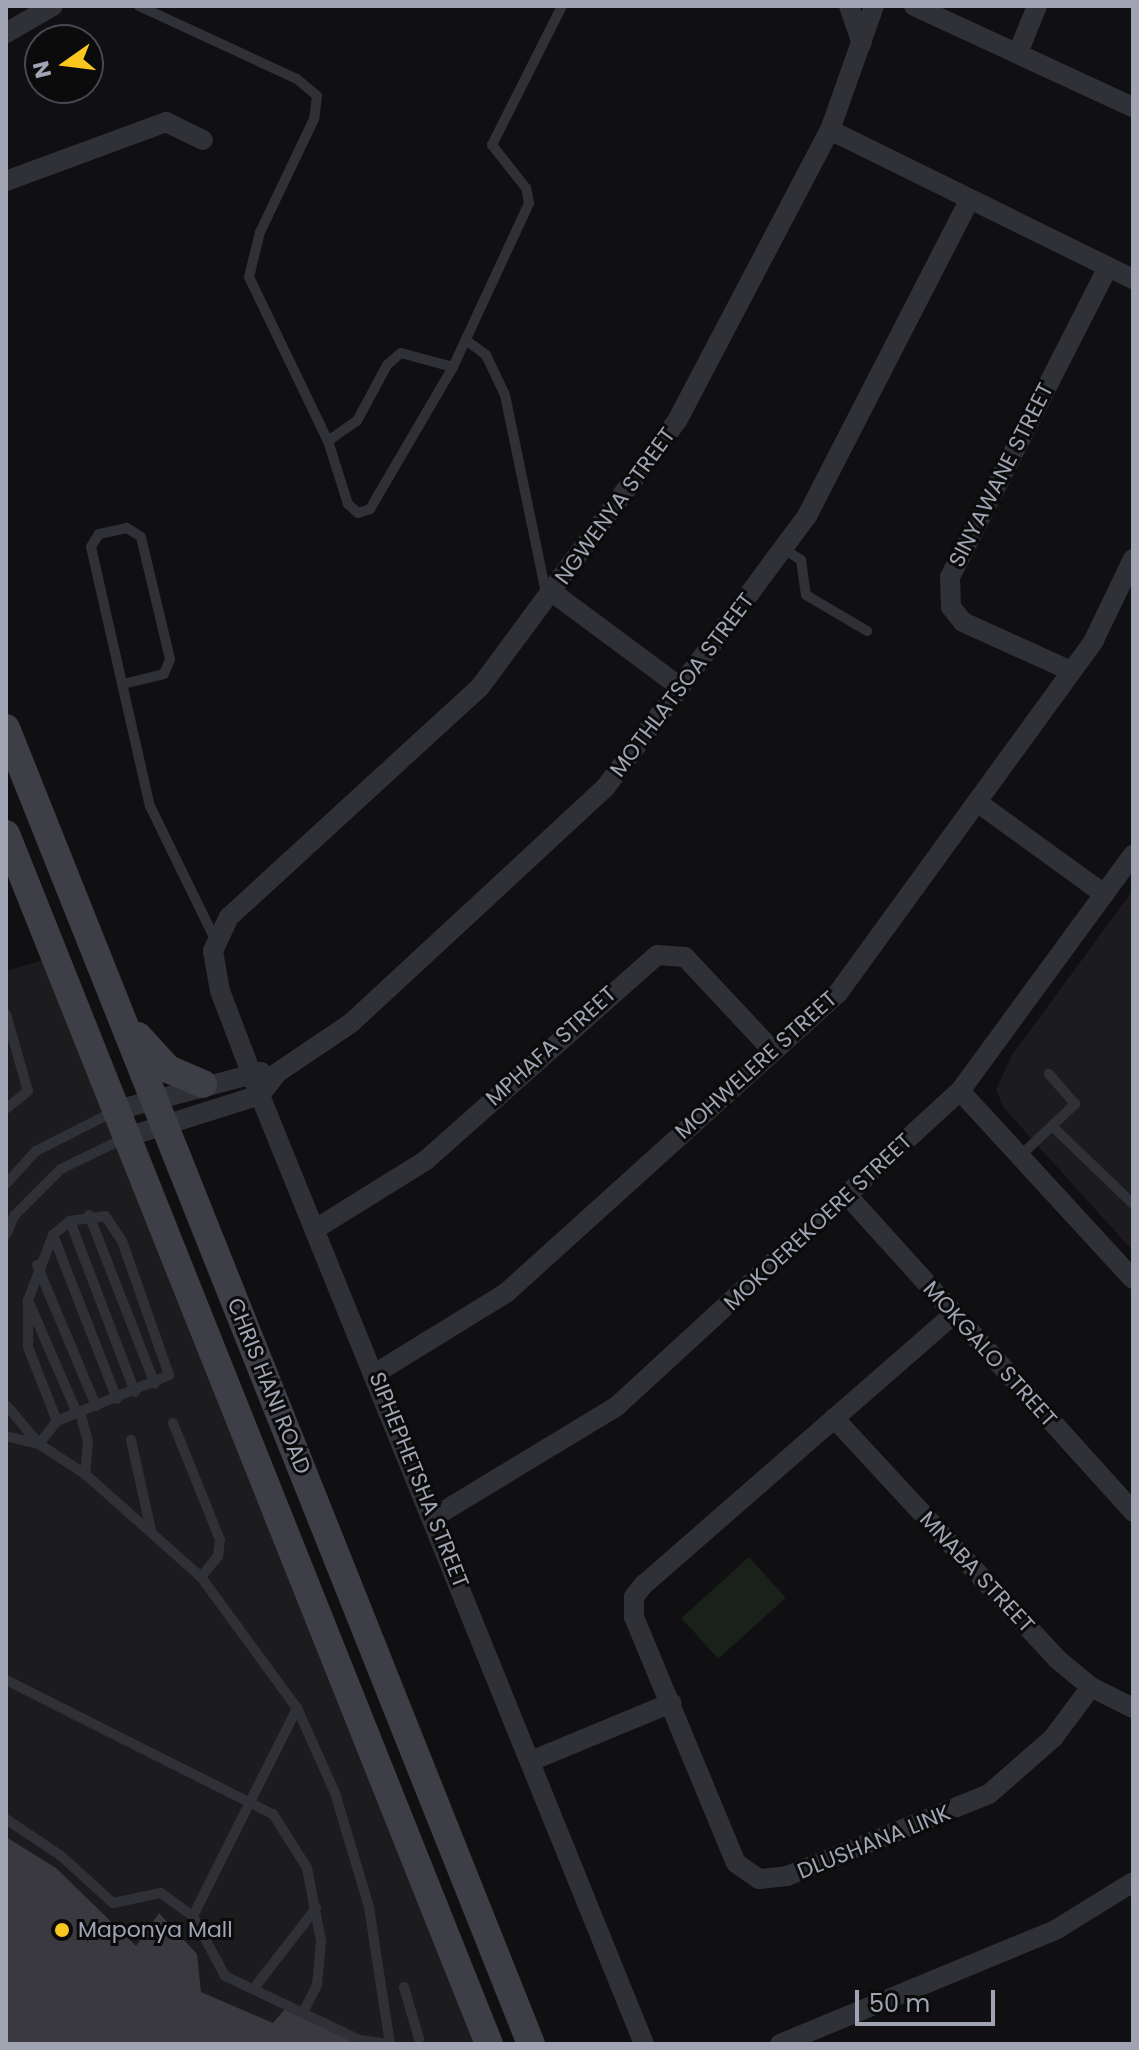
<!DOCTYPE html>
<html>
<head>
<meta charset="utf-8">
<style>
	body { margin:0 }
	#map { position:relative; width:1139px; height:2050px; overflow:hidden; background:#100f11; font-family:Poppins,sans-serif }
	div>[style] { position:absolute }
	.built>* { inset:0; background:#1c1b1e }
	.green>* { inset:0; background:#1a211b; transform-origin:0 0 }
	.building>* { inset:0; background:#3a393f }
	.lane>* { height:10px; margin:-5px; padding:0 5px; transform-origin:5px; border-radius:5px; background:#303136 }
	.street>* { height:20px; margin:-10px; padding:0 10px; transform-origin:10px; border-radius:10px; background:#303136 }
	.secondary>* { height:28px; margin:-14px; padding:0 14px; transform-origin:14px; border-radius:14px; background:#3e3f46 }
	.dots>* { width:22px; height:22px; translate:-50% -50%; box-sizing:border-box; border:4px solid #0b0b0c; border-radius:50% }
	span { translate:-50% -50%; white-space:nowrap; text-align:center; line-height:1.15; -webkit-text-stroke:6px #0b0b0c; paint-order:stroke }
	.street-label { font-size:22px; color:#a0a4b3 }
	.poi-label { font-size:22px; color:#a0a4b3 }
	.left { translate:0 -50%; text-align:left }
	.frame { position:absolute; inset:0; border:8px solid #a0a4b3; pointer-events:none }
	.north { position:absolute; left:24px; top:24px; width:80px; height:80px; box-sizing:border-box; background:#0b0b0c; border:2px solid #47484f; border-radius:50%; rotate:256deg; font-size:22px; font-weight:700; line-height:32px; text-align:center; color:#a0a4b3 }
	.north::after { content:''; display:block; margin:auto; width:28px; height:36px; background:#fac71e; clip-path:polygon(50% 0,100% 100%,50% 72%,0 100%) }
	.scale { position:absolute; left:855px; top:1990px; width:140px; height:36px; box-sizing:border-box; border:4px solid #a0a4b3; border-top:0; padding-left:10px; font-size:24px; line-height:28px; white-space:nowrap; color:#a0a4b3; -webkit-text-stroke:6px #0b0b0c; paint-order:stroke }
</style>
</head>
<body>
<div id="map">
	<div class="built">
		<div style="clip-path:polygon(1133px 890px,1133px 1251px,1003px 1107px,996px 1089px,1012px 1055px)"></div>
		<div style="clip-path:polygon(50px 958px,486px 2044px,6px 2044px,6px 971px)"></div>
	</div>
	<div class="green">
		<div style="left:749px;top:1557px;width:55px;height:91px;rotate:48deg"></div>
	</div>
	<div class="building">
		<div style="clip-path:polygon(6px 1837px,56px 1868px,136px 1946px,159px 1913px,197px 1954px,201px 1992px,273px 2023px,289px 2004px,358px 2044px,6px 2044px)"></div>
	</div>
	<div class="lane">
		<div style="left:139px;top:6px;width:174px;rotate:24.8deg"></div>
		<div style="left:297px;top:79px;width:26px;rotate:40deg"></div>
		<div style="left:317px;top:96px;width:23px;rotate:97deg"></div>
		<div style="left:314px;top:119px;width:125px;rotate:115.5deg"></div>
		<div style="left:260px;top:232px;width:46px;rotate:103.7deg"></div>
		<div style="left:249px;top:277px;width:182px;rotate:64.3deg"></div>
		<div style="left:328px;top:441px;width:35px;rotate:-35deg"></div>
		<div style="left:357px;top:421px;width:64px;rotate:-61.8deg"></div>
		<div style="left:387px;top:365px;width:18px;rotate:-41deg"></div>
		<div style="left:401px;top:353px;width:54px;rotate:15.1deg"></div>
		<div style="left:453px;top:367px;width:181px;rotate:-65.1deg"></div>
		<div style="left:529px;top:203px;width:15px;rotate:-101deg"></div>
		<div style="left:526px;top:188px;width:55px;rotate:-128.3deg"></div>
		<div style="left:492px;top:145px;width:156px;rotate:-63.3deg"></div>
		<div style="left:467px;top:341px;width:24px;rotate:36deg"></div>
		<div style="left:486px;top:355px;width:44px;rotate:64.6deg"></div>
		<div style="left:505px;top:395px;width:206px;rotate:78.3deg"></div>
		<div style="left:328px;top:441px;width:66px;rotate:72.4deg"></div>
		<div style="left:348px;top:504px;width:13px;rotate:42deg"></div>
		<div style="left:358px;top:513px;width:13px;rotate:-18deg"></div>
		<div style="left:370px;top:509px;width:164px;rotate:-59.7deg"></div>
		<div style="left:784px;top:549px;width:20px;rotate:33deg"></div>
		<div style="left:801px;top:560px;width:35px;rotate:82deg"></div>
		<div style="left:806px;top:595px;width:71px;rotate:30.5deg"></div>
		<div style="left:123px;top:684px;width:42px;rotate:-13.7deg"></div>
		<div style="left:164px;top:674px;width:16px;rotate:-68deg"></div>
		<div style="left:170px;top:659px;width:125px;rotate:-103.4deg"></div>
		<div style="left:141px;top:537px;width:17px;rotate:-147deg"></div>
		<div style="left:127px;top:528px;width:29px;rotate:168deg"></div>
		<div style="left:99px;top:534px;width:15px;rotate:122deg"></div>
		<div style="left:91px;top:547px;width:266px;rotate:77.2deg"></div>
		<div style="left:150px;top:806px;width:148px;rotate:64deg"></div>
		<div style="left:6px;top:1014px;width:80px;rotate:74.1deg"></div>
		<div style="left:28px;top:1091px;width:28px;rotate:141deg"></div>
		<div style="left:1053px;top:1127px;width:111px;rotate:43.9deg"></div>
		<div style="left:1020px;top:1156px;width:76px;rotate:-43.4deg"></div>
		<div style="left:1075px;top:1104px;width:40px;rotate:-131deg"></div>
		<div style="left:6px;top:1184px;width:45px;rotate:-47.7deg"></div>
		<div style="left:36px;top:1151px;width:89px;rotate:-26.9deg"></div>
		<div style="left:89px;top:1215px;width:181px;rotate:68.7deg"></div>
		<div style="left:70px;top:1221px;width:183px;rotate:69.2deg"></div>
		<div style="left:6px;top:1235px;width:21px;rotate:-67deg"></div>
		<div style="left:14px;top:1216px;width:66px;rotate:-45deg"></div>
		<div style="left:61px;top:1169px;width:71px;rotate:-25.8deg"></div>
		<div style="left:53px;top:1235px;width:176px;rotate:68.7deg"></div>
		<div style="left:37px;top:1265px;width:153px;rotate:67.3deg"></div>
		<div style="left:28px;top:1300px;width:123px;rotate:66.6deg"></div>
		<div style="left:7px;top:1406px;width:50px;rotate:49.9deg"></div>
		<div style="left:39px;top:1444px;width:55px;rotate:33.1deg"></div>
		<div style="left:85px;top:1474px;width:155px;rotate:41.6deg"></div>
		<div style="left:201px;top:1577px;width:162px;rotate:53.8deg"></div>
		<div style="left:297px;top:1708px;width:93px;rotate:65.9deg"></div>
		<div style="left:335px;top:1793px;width:119px;rotate:73.4deg"></div>
		<div style="left:369px;top:1907px;width:139px;rotate:81.3deg"></div>
		<div style="left:80px;top:1412px;width:30px;rotate:75deg"></div>
		<div style="left:88px;top:1441px;width:33px;rotate:95deg"></div>
		<div style="left:173px;top:1423px;width:126px;rotate:68.1deg"></div>
		<div style="left:220px;top:1540px;width:16px;rotate:97deg"></div>
		<div style="left:218px;top:1556px;width:27px;rotate:129deg"></div>
		<div style="left:6px;top:1436px;width:34px;rotate:14deg"></div>
		<div style="left:131px;top:1440px;width:92px;rotate:77.5deg"></div>
		<div style="left:39px;top:1444px;width:29px;rotate:-52deg"></div>
		<div style="left:57px;top:1421px;width:121px;rotate:-22.3deg"></div>
		<div style="left:169px;top:1375px;width:142px;rotate:-109.3deg"></div>
		<div style="left:122px;top:1241px;width:30px;rotate:-124deg"></div>
		<div style="left:105px;top:1216px;width:35px;rotate:172deg"></div>
		<div style="left:70px;top:1221px;width:22px;rotate:141deg"></div>
		<div style="left:53px;top:1235px;width:70px;rotate:111deg"></div>
		<div style="left:28px;top:1300px;width:47px;rotate:90deg"></div>
		<div style="left:28px;top:1347px;width:79px;rotate:68.6deg"></div>
		<div style="left:6px;top:1680px;width:299px;rotate:26.7deg"></div>
		<div style="left:273px;top:1814px;width:64px;rotate:57.8deg"></div>
		<div style="left:307px;top:1868px;width:74px;rotate:79.1deg"></div>
		<div style="left:321px;top:1941px;width:44px;rotate:95.2deg"></div>
		<div style="left:317px;top:1985px;width:27px;rotate:117deg"></div>
		<div style="left:6px;top:1819px;width:65px;rotate:33.7deg"></div>
		<div style="left:60px;top:1855px;width:72px;rotate:42.2deg"></div>
		<div style="left:113px;top:1903px;width:49px;rotate:-11.8deg"></div>
		<div style="left:161px;top:1893px;width:39px;rotate:36deg"></div>
		<div style="left:193px;top:1916px;width:68px;rotate:61.9deg"></div>
		<div style="left:225px;top:1976px;width:149px;rotate:25.4deg"></div>
		<div style="left:360px;top:2040px;width:30px;rotate:8deg"></div>
		<div style="left:193px;top:1916px;width:233px;rotate:-63.4deg"></div>
		<div style="left:255px;top:1987px;width:100px;rotate:-52.3deg"></div>
		<div style="left:404px;top:1987px;width:54px;rotate:73.9deg"></div>
	</div>
	<div class="street">
		<div style="left:849px;top:6px;width:39px;rotate:71deg"></div>
		<div style="left:914px;top:6px;width:241px;rotate:24.8deg"></div>
		<div style="left:6px;top:33px;width:54px;rotate:-29.9deg"></div>
		<div style="left:1018px;top:53px;width:51px;rotate:-68deg"></div>
		<div style="left:830px;top:130px;width:338px;rotate:26.2deg"></div>
		<div style="left:6px;top:181px;width:171px;rotate:-20.2deg"></div>
		<div style="left:166px;top:122px;width:41px;rotate:25.9deg"></div>
		<div style="left:552px;top:592px;width:159px;rotate:36.6deg"></div>
		<div style="left:1071px;top:671px;width:119px;rotate:-155.6deg"></div>
		<div style="left:963px;top:622px;width:19px;rotate:-129deg"></div>
		<div style="left:951px;top:607px;width:30px;rotate:-92deg"></div>
		<div style="left:950px;top:577px;width:348px;rotate:-63deg"></div>
		<div style="left:977px;top:802px;width:157px;rotate:35.9deg"></div>
		<div style="left:960px;top:1091px;width:255px;rotate:47.4deg"></div>
		<div style="left:117px;top:1110px;width:149px;rotate:-14.8deg"></div>
		<div style="left:130px;top:1136px;width:136px;rotate:-17.5deg"></div>
		<div style="left:260px;top:1095px;width:28px;rotate:-52deg"></div>
		<div style="left:277px;top:1073px;width:89px;rotate:-34deg"></div>
		<div style="left:351px;top:1023px;width:346px;rotate:-42.8deg"></div>
		<div style="left:605px;top:788px;width:339px;rotate:-53.4deg"></div>
		<div style="left:807px;top:516px;width:354px;rotate:-62.8deg"></div>
		<div style="left:847px;top:1195px;width:427px;rotate:47.9deg"></div>
		<div style="left:317px;top:1228px;width:127px;rotate:-31.8deg"></div>
		<div style="left:425px;top:1161px;width:310px;rotate:-41.6deg"></div>
		<div style="left:657px;top:955px;width:28px;rotate:4deg"></div>
		<div style="left:685px;top:957px;width:127px;rotate:46.9deg"></div>
		<div style="left:954px;top:1314px;width:411px;rotate:138.9deg"></div>
		<div style="left:644px;top:1584px;width:16px;rotate:128deg"></div>
		<div style="left:634px;top:1597px;width:20px;rotate:90deg"></div>
		<div style="left:634px;top:1617px;width:266px;rotate:67.5deg"></div>
		<div style="left:736px;top:1863px;width:28px;rotate:35deg"></div>
		<div style="left:759px;top:1879px;width:28px;rotate:-6deg"></div>
		<div style="left:787px;top:1876px;width:218px;rotate:-22.1deg"></div>
		<div style="left:989px;top:1794px;width:85px;rotate:-41.2deg"></div>
		<div style="left:1053px;top:1738px;width:64px;rotate:-53.3deg"></div>
		<div style="left:376px;top:1373px;width:153px;rotate:-31.6deg"></div>
		<div style="left:506px;top:1293px;width:447px;rotate:-42.1deg"></div>
		<div style="left:838px;top:993px;width:436px;rotate:-54deg"></div>
		<div style="left:1094px;top:640px;width:90px;rotate:-64.3deg"></div>
		<div style="left:834px;top:1418px;width:328px;rotate:47.2deg"></div>
		<div style="left:1057px;top:1659px;width:44px;rotate:39.5deg"></div>
		<div style="left:1091px;top:1687px;width:47px;rotate:26.6deg"></div>
		<div style="left:434px;top:1517px;width:214px;rotate:-31.2deg"></div>
		<div style="left:617px;top:1406px;width:466px;rotate:-42.6deg"></div>
		<div style="left:960px;top:1091px;width:293px;rotate:-53.8deg"></div>
		<div style="left:531px;top:1761px;width:152px;rotate:-22.5deg"></div>
		<div style="left:644px;top:2044px;width:1037px;rotate:-112.04deg"></div>
		<div style="left:255px;top:1083px;width:98px;rotate:-110.8deg"></div>
		<div style="left:220px;top:991px;width:41px;rotate:-99.9deg"></div>
		<div style="left:213px;top:951px;width:38px;rotate:-65deg"></div>
		<div style="left:229px;top:917px;width:340px;rotate:-42.5deg"></div>
		<div style="left:480px;top:687px;width:331px;rotate:-53.5deg"></div>
		<div style="left:677px;top:421px;width:329px;rotate:-62.3deg"></div>
		<div style="left:830px;top:130px;width:132px;rotate:-70.5deg"></div>
		<div style="left:780px;top:2044px;width:300px;rotate:-22.5deg"></div>
		<div style="left:1057px;top:1929px;width:89px;rotate:-31.7deg"></div>
	</div>
	<div class="secondary">
		<div style="left:6px;top:728px;width:1417px;rotate:68.25deg"></div>
		<div style="left:6px;top:834px;width:1303px;rotate:68.24deg"></div>
		<div style="left:138px;top:1036px;width:45px;rotate:47.7deg"></div>
		<div style="left:168px;top:1069px;width:38px;rotate:23deg"></div>
	</div>
	<div class="dots">
		<div style="left:62px;top:1930px;background:#fac71e"></div>
	</div>
	<div class="street-label">
		<span style="left:1001px;top:475px;rotate:-63deg">SINYAWANE STREET</span>
		<span style="left:615px;top:506px;rotate:-54deg">NGWENYA STREET</span>
		<span style="left:682px;top:685px;rotate:-53deg">MOTHLATSOA STREET</span>
		<span style="left:551px;top:1046px;rotate:-42deg">MPHAFA STREET</span>
		<span style="left:756px;top:1065px;rotate:-42deg">MOHWELERE STREET</span>
		<span style="left:818px;top:1222px;rotate:-43deg">MOKOEREKOERE STREET</span>
		<span style="left:990px;top:1354px;rotate:48deg">MOKGALO STREET</span>
		<span style="left:269px;top:1386px;rotate:68deg">CHRIS HANI ROAD</span>
		<span style="left:419px;top:1480px;rotate:68deg">SIPHEPHETSHA STREET</span>
		<span style="left:977px;top:1572px;rotate:47deg">MNABA STREET</span>
		<span style="left:874px;top:1842px;rotate:-22deg">DLUSHANA LINK</span>
	</div>
	<div class="poi-label">
		<span class="left" style="left:78px;top:1930px">Maponya Mall</span>
	</div>
	<div class="frame"></div>
	<div class="north">N</div>
	<div class="scale">50 m</div>
</div>
</body>
</html>
